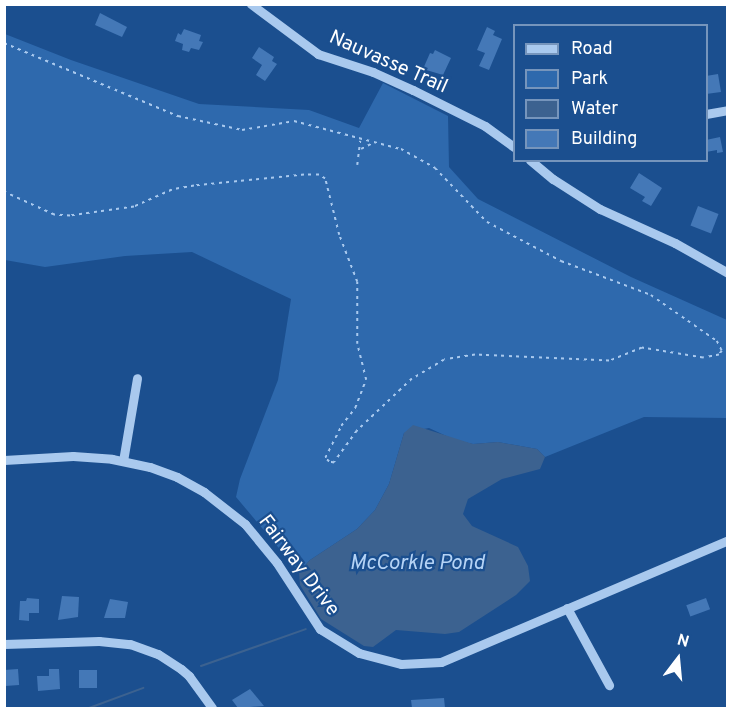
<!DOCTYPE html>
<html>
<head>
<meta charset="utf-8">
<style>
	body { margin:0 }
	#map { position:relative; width:732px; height:713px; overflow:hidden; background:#1b4f8f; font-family:Overpass,sans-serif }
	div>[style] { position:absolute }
	.green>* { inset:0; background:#2e69ad }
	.water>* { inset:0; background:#3c6290 }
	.stream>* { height:2px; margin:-1px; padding:0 1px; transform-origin:1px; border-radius:1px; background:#3c6290 }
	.building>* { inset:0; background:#4478b7; transform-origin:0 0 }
	.path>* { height:1.5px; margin-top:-0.75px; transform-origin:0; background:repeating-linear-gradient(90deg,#a9c9ee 0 3px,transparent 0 7.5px) }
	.minor>* { height:9px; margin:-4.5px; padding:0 4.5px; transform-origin:4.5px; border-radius:4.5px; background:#a9c9ee }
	span { translate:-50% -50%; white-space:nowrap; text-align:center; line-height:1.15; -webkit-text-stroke:4.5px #1b4f8f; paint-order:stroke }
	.street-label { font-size:20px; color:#fff }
	.water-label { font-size:21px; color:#b5d3f5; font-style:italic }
	.frame { position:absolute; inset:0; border:6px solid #fff; pointer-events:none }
	.legend { position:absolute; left:513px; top:24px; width:195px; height:138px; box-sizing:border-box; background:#1b4f8f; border:2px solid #7695bc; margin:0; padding:8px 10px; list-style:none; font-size:18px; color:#fff }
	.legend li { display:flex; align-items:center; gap:12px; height:30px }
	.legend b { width:30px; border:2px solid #7695bc }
	.north { position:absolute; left:648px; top:629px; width:60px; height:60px; -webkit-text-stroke:4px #1b4f8f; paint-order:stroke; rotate:16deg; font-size:16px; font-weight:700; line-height:24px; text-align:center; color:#fff }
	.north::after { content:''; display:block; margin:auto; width:21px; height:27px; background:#fff; clip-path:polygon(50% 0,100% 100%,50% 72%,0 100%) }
</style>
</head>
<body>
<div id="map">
	<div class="green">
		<div style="clip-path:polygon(5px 34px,71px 60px,199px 104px,309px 110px,359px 128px,383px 83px,448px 116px,449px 167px,478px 199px,631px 277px,727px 320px,727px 418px,644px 417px,545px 457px,537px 449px,498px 442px,473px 444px,455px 440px,429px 428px,404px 433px,389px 484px,375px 510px,357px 529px,310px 560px,299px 572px,236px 497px,240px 479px,278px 380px,291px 299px,192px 252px,125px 256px,45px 267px,5px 260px)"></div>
	</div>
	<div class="water">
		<div style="clip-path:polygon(413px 425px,473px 444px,498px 442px,537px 449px,545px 457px,540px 469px,502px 479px,468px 499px,463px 514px,472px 526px,518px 547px,528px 566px,530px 581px,516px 595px,459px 632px,445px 634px,396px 630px,373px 647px,364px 646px,321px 619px,300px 585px,299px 572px,310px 560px,357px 529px,375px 510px,389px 484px,404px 433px)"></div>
	</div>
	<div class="stream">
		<div style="left:201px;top:666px;width:111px;rotate:-19.4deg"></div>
		<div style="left:89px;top:708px;width:58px;rotate:-20.3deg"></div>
	</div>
	<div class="building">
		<div style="clip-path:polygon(100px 13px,127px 27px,122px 37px,95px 25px)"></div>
		<div style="clip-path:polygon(487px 27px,495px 31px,493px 35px,502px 39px,489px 70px,479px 66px,485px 53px,477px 50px)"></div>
		<div style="clip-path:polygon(184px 29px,201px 35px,199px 41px,203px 42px,199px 50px,191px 48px,189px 52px,182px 50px,183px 44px,175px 41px,178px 33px,181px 35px)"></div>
		<div style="clip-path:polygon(259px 47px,274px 57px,272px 61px,277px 64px,265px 81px,256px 75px,262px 65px,252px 58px)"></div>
		<div style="clip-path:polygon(435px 50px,451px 58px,443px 75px,423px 69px,430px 53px,433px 54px)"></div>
		<div style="clip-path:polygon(718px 74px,721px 92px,706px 94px,706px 76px)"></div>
		<div style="clip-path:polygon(720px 137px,723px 152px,717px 153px,717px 150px,706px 152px,706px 140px)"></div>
		<div style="clip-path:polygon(639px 173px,662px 188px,651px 206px,642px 201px,645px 197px,630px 188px)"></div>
		<div style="left:698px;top:206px;width:22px;height:21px;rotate:21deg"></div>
		<div style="clip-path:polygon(62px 596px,79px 597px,78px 617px,58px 620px)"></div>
		<div style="clip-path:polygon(27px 598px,39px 599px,39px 613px,29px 613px,29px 621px,19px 620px,20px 601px,26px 601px)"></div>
		<div style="left:706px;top:598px;width:12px;height:21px;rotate:70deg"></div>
		<div style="clip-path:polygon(110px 599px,128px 602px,125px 618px,104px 618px)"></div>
		<div style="left:18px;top:669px;width:16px;height:14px;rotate:86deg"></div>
		<div style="clip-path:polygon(49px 669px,59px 669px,60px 689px,38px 691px,37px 676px,49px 676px)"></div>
		<div style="left:79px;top:670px;width:18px;height:18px"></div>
		<div style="clip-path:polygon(250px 689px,264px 706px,238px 708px,232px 700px)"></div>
		<div style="clip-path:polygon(444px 698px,445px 708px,412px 708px,411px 700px)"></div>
	</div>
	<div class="path">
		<div style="left:4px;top:43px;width:189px;rotate:22.8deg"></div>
		<div style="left:178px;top:116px;width:66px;rotate:12.3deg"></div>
		<div style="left:242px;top:130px;width:53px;rotate:-9.8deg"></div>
		<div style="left:294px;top:121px;width:111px;rotate:14.7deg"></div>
		<div style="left:401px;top:149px;width:39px;rotate:29deg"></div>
		<div style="left:435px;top:168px;width:75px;rotate:46.1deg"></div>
		<div style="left:487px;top:222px;width:84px;rotate:27.8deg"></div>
		<div style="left:561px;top:261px;width:96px;rotate:20.7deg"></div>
		<div style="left:651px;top:295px;width:80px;rotate:34.9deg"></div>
		<div style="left:717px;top:341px;width:11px;rotate:63deg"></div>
		<div style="left:722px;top:351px;width:5px;rotate:127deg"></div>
		<div style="left:719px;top:355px;width:16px;rotate:169deg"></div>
		<div style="left:703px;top:358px;width:62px;rotate:-170.7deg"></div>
		<div style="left:642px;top:348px;width:35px;rotate:158deg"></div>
		<div style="left:609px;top:361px;width:134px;rotate:-177.4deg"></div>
		<div style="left:475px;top:355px;width:31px;rotate:171deg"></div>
		<div style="left:444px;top:360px;width:37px;rotate:149deg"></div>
		<div style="left:412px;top:379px;width:76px;rotate:136.6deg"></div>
		<div style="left:357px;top:431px;width:39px;rotate:126deg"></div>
		<div style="left:334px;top:463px;width:5px;rotate:-169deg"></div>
		<div style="left:329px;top:462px;width:6px;rotate:-135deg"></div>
		<div style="left:325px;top:458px;width:36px;rotate:-63deg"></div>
		<div style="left:341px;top:426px;width:23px;rotate:-52deg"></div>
		<div style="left:355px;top:408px;width:30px;rotate:-69deg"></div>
		<div style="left:366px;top:380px;width:37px;rotate:-104deg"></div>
		<div style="left:357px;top:344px;width:62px;rotate:-90deg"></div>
		<div style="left:357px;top:282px;width:50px;rotate:-111deg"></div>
		<div style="left:339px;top:235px;width:58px;rotate:-104deg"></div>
		<div style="left:325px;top:179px;width:7px;rotate:-146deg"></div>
		<div style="left:319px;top:175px;width:15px;rotate:180deg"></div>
		<div style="left:304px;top:175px;width:111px;rotate:174.3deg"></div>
		<div style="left:194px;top:186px;width:22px;rotate:170deg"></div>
		<div style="left:172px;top:190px;width:42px;rotate:155.9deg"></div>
		<div style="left:134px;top:207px;width:65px;rotate:172deg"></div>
		<div style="left:70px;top:216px;width:16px;rotate:-176deg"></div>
		<div style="left:54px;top:215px;width:55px;rotate:-155.3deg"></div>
		<div style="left:361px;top:149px;width:13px;rotate:-27deg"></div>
		<div style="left:357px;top:165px;width:24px;rotate:-83deg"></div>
	</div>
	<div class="minor">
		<div style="left:251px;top:4px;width:84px;rotate:36.7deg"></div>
		<div style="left:318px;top:54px;width:58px;rotate:18.1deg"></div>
		<div style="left:373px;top:72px;width:44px;rotate:24.2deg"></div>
		<div style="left:413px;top:90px;width:80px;rotate:26.6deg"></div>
		<div style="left:485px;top:126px;width:36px;rotate:36deg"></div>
		<div style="left:706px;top:114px;width:22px;rotate:-10deg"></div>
		<div style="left:530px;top:160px;width:30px;rotate:40deg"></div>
		<div style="left:553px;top:179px;width:56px;rotate:32.6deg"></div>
		<div style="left:600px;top:209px;width:82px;rotate:24.4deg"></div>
		<div style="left:675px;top:243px;width:61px;rotate:29.5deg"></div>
		<div style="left:4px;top:460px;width:69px;rotate:-3.3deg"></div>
		<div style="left:73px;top:456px;width:39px;rotate:4deg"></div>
		<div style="left:112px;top:459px;width:39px;rotate:12deg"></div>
		<div style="left:150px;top:467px;width:29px;rotate:20deg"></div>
		<div style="left:177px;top:477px;width:31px;rotate:29deg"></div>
		<div style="left:204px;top:492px;width:52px;rotate:38deg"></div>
		<div style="left:245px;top:524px;width:50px;rotate:50.6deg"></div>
		<div style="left:277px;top:563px;width:79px;rotate:56.9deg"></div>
		<div style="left:320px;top:629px;width:46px;rotate:31.6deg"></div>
		<div style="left:359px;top:653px;width:43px;rotate:14.7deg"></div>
		<div style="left:401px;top:664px;width:40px;rotate:-2.9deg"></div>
		<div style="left:441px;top:662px;width:312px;rotate:-23deg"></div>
		<div style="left:123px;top:461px;width:84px;rotate:-80.4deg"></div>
		<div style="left:567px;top:608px;width:88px;rotate:61.4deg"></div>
		<div style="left:4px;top:644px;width:95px;rotate:-1.8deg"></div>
		<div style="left:99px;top:641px;width:31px;rotate:6deg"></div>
		<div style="left:130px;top:644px;width:30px;rotate:20deg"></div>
		<div style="left:158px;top:654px;width:27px;rotate:33deg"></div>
		<div style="left:181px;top:669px;width:11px;rotate:41deg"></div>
		<div style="left:189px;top:676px;width:39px;rotate:54deg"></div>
	</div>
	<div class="street-label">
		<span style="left:388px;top:63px;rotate:24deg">Nauvasse Trail</span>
		<span style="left:298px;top:566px;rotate:53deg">Fairway Drive</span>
	</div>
	<div class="water-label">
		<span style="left:417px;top:564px">McCorkle Pond</span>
	</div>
	<div class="frame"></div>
	<ul class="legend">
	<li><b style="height:8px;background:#a9c9ee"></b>Road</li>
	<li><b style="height:16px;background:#2e69ad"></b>Park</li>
	<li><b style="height:16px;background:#3c6290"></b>Water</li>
	<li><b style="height:16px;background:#4478b7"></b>Building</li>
	</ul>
	<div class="north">N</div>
</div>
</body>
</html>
